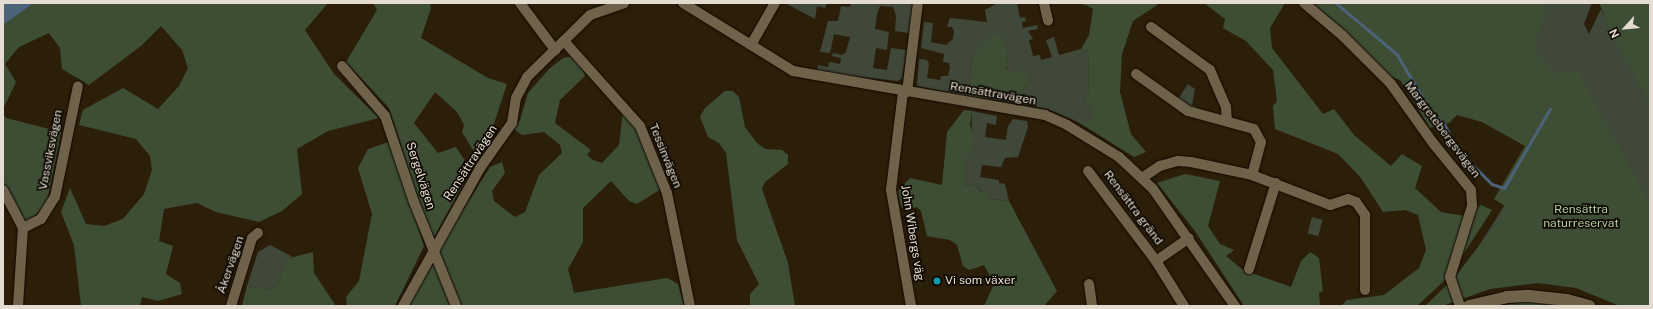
<!DOCTYPE html>
<html>
<head>
<meta charset="utf-8">
<style>
	body { margin:0 }
	#map { position:relative; width:1653px; height:309px; overflow:hidden; background:#2b1f0a; font-family:"Public Sans",sans-serif }
	div>[style] { position:absolute }
	.green>* { inset:0; background:#3f4839; transform-origin:0 0 }
	.forest>* { inset:0; background:#3e4e35 }
	.water>* { inset:0; background:#4c6278 }
	.stream>* { height:2.5px; margin:-1.25px; padding:0 1.25px; transform-origin:1.25px; border-radius:1.25px; background:#4c6278 }
	.roads { filter:drop-shadow(0 0 1px #130900) drop-shadow(0 0 1px #130900) }
	.minor>* { height:10px; margin:-5px; padding:0 5px; transform-origin:5px; border-radius:5px; background:#6f624b }
	.tertiary>* { height:12px; margin:-6px; padding:0 6px; transform-origin:6px; border-radius:6px; background:#6f624b }
	.dots>* { width:11px; height:11px; translate:-50% -50%; box-sizing:border-box; border:2px solid #0f0a03; border-radius:50% }
	span { translate:-50% -50%; white-space:nowrap; text-align:center; line-height:1.15; -webkit-text-stroke:3.5px #0f0a03; paint-order:stroke }
	.street-label { font-size:12px; color:#e4dcd0 }
	.park-label { font-size:12px; color:#afcd9c }
	.poi-label { font-size:12px; color:#e4dcd0 }
	.left { translate:0 -50%; text-align:left }
	.frame { position:absolute; inset:0; border:4px solid #e4dcd0; pointer-events:none }
	.north { position:absolute; left:1605px; top:8px; width:40px; height:40px; -webkit-text-stroke:3px #0f0a03; paint-order:stroke; rotate:243deg; font-size:11px; font-weight:700; line-height:16px; text-align:center; color:#e4dcd0 }
	.north::after { content:''; display:block; margin:auto; width:14px; height:18px; background:#e4dcd0; clip-path:polygon(50% 0,100% 100%,50% 72%,0 100%) }
</style>
</head>
<body>
<div id="map">
	<div class="green">
		<div style="clip-path:polygon(785px 3px,827px 3px,825px 8px,817px 6px,815px 19px)"></div>
		<div style="clip-path:polygon(852px 3px,914px 3px,909px 33px,895px 31px,896px 16px,893px 7px,880px 6px,877px 14px,875px 29px,889px 32px,887px 50px,876px 48px,873px 68px,887px 70px,891px 48px,906px 50px,902px 78px,898px 81px,817px 72px,818px 65px,828px 67px,829px 62px,840px 64px,841px 58px,832px 56px,833px 53px,842px 55px,846px 52px,850px 37px,834px 34px,830px 53px,820px 52px,828px 21px,838px 21px,841px 6px,849px 7px)"></div>
		<div style="clip-path:polygon(998px 3px,1017px 3px,1020px 18px,1025px 17px,1026px 21px,1022px 22px,1023px 28px,1037px 25px,1038px 29px,1028px 31px,1033px 39px,1029px 40px,1033px 56px,1040px 55px,1041px 60px,1052px 57px,1046px 40px,1054px 37px,1059px 55px,1081px 49px,1088px 51px,1089px 92px,1084px 103px,1092px 109px,1089px 122px,1078px 122px,1048px 109px,1015px 103px,1032px 76px,1010px 72px,1006px 67px,1008px 53px,993px 38px,972px 57px,968px 96px,917px 86px,919px 59px,927px 60px,929px 64px,927px 78px,940px 80px,941px 76px,948px 76px,950px 67px,949px 63px,943px 62px,944px 54px,921px 48px,924px 22px,933px 23px,931px 42px,946px 45px,953px 39px,954px 32px,952px 27px,947px 27px,950px 18px,987px 22px,985px 10px)"></div>
		<div style="clip-path:polygon(1322px 3px,1592px 3px,1584px 24px,1589px 34px,1601px 9px,1650px 107px,1650px 306px,1475px 252px,1550px 133px,1476px 98px,1434px 127px,1401px 76px)"></div>
		<div style="clip-path:polygon(1188px 84px,1195px 89px,1192px 105px,1204px 111px,1190px 108px,1178px 99px)"></div>
		<div style="clip-path:polygon(972px 111px,997px 116px,996px 125px,987px 123px,985px 137px,1006px 140px,1008px 126px,1013px 119px,1027px 121px,1028px 127px,1018px 157px,1005px 158px,1001px 167px,982px 165px,980px 177px,999px 180px,999px 183px,1005px 184px,1009px 201px,990px 199px,975px 185px,963px 186px,963px 158px,971px 153px)"></div>
		<div style="left:1312px;top:217px;width:11px;height:17px;rotate:15deg"></div>
		<div style="clip-path:polygon(270px 245px,293px 257px,286px 259px,278px 283px,273px 290px,247px 286px,258px 252px)"></div>
	</div>
	<div class="forest">
		<div style="clip-path:polygon(34px 3px,328px 3px,305px 30px,334px 74px,379px 118px,328px 131px,297px 149px,302px 194px,282px 211px,259px 222px,216px 212px,197px 203px,164px 209px,159px 241px,173px 246px,166px 274px,180px 283px,182px 294px,158px 301px,142px 297px,140px 306px,81px 306px,74px 245px,61px 212px,70px 188px,86px 224px,104px 226px,123px 219px,144px 194px,152px 170px,150px 156px,136px 139px,79px 125px,83px 110px,123px 88px,158px 109px,179px 86px,188px 68px,182px 50px,161px 26px,141px 46px,89px 85px,62px 69px,60px 48px,49px 33px,19px 47px,5px 64px,16px 82px,3px 109px,3px 25px)"></div>
		<div style="clip-path:polygon(373px 3px,430px 3px,431px 8px,421px 38px,488px 78px,507px 84px,486px 148px,479px 160px,462px 132px,464px 125px,457px 112px,435px 92px,414px 123px,438px 153px,456px 147px,471px 170px,432px 241px,389px 108px,346px 62px,377px 10px)"></div>
		<div style="clip-path:polygon(1075px 3px,1160px 3px,1133px 21px,1122px 54px,1120px 92px,1131px 134px,1146px 152px,1134px 157px,1078px 122px,1089px 122px,1092px 109px,1084px 103px,1089px 92px,1088px 51px,1081px 49px,1089px 35px,1093px 9px,1086px 5px)"></div>
		<div style="clip-path:polygon(1204px 3px,1285px 3px,1270px 28px,1272px 48px,1323px 114px,1334px 109px,1354px 135px,1391px 166px,1402px 154px,1422px 166px,1415px 188px,1441px 212px,1465px 216px,1445px 280px,1417px 306px,1341px 306px,1347px 300px,1384px 295px,1419px 268px,1426px 250px,1418px 215px,1405px 210px,1383px 212px,1361px 178px,1338px 154px,1275px 129px,1273px 106px,1277px 101px,1273px 70px,1246px 41px,1223px 28px,1225px 19px)"></div>
		<div style="clip-path:polygon(1309px 3px,1547px 3px,1534px 49px,1554px 74px,1578px 71px,1650px 205px,1650px 306px,1620px 306px,1576px 288px,1537px 283px,1490px 289px,1442px 306px,1425px 306px,1455px 277px,1508px 208px,1494px 199px,1525px 146px,1482px 122px,1457px 115px,1449px 123px,1430px 128px,1400px 80px,1387px 75px)"></div>
		<div style="clip-path:polygon(1599px 3px,1650px 3px,1650px 107px,1612px 34px)"></div>
		<div style="clip-path:polygon(996px 33px,1003px 38px,1002px 43px,1008px 53px,1006px 68px,1010px 72px,1025px 71px,1032px 76px,1015px 103px,968px 96px,972px 57px)"></div>
		<div style="clip-path:polygon(573px 56px,582px 67px,585px 76px,560px 100px,555px 123px,591px 150px,587px 155px,593px 160px,602px 163px,619px 145px,623px 111px,634px 124px,661px 189px,637px 204px,629px 201px,611px 181px,583px 208px,583px 242px,568px 269px,574px 293px,667px 278px,678px 284px,684px 306px,459px 306px,436px 253px,490px 167px,502px 162px,505px 173px,492px 191px,494px 201px,515px 217px,525px 212px,539px 175px,562px 153px,560px 145px,544px 132px,522px 135px,514px 129px,520px 120px,528px 93px,549px 69px,563px 58px)"></div>
		<div style="clip-path:polygon(725px 91px,733px 91px,739px 97px,745px 127px,757px 143px,765px 149px,782px 150px,788px 155px,788px 164px,765px 182px,762px 189px,788px 263px,795px 306px,750px 306px,750px 294px,759px 284px,737px 240px,726px 153px,719px 143px,708px 137px,700px 117px,705px 108px)"></div>
		<div style="clip-path:polygon(964px 110px,972px 111px,970px 125px,973px 134px,972px 153px,963px 158px,963px 186px,975px 185px,982px 192px,987px 192px,990px 199px,1009px 201px,1057px 291px,1044px 306px,984px 306px,994px 284px,984px 265px,969px 270px,963px 266px,957px 245px,950px 240px,927px 236px,921px 211px,917px 207px,905px 210px,901px 206px,898px 191px,910px 178px,942px 185px,947px 132px)"></div>
		<div style="clip-path:polygon(3px 114px,6px 118px,61px 132px,47px 202px,30px 222px,25px 221px,3px 184px)"></div>
		<div style="clip-path:polygon(391px 141px,424px 246px,395px 306px,347px 306px,346px 297px,359px 281px,372px 214px,358px 168px,368px 149px)"></div>
		<div style="clip-path:polygon(1185px 174px,1220px 181px,1208px 226px,1220px 244px,1234px 250px,1226px 256px,1243px 270px,1291px 287px,1301px 261px,1310px 252px,1319px 258px,1323px 291px,1319px 293px,1320px 306px,1244px 306px,1195px 231px,1157px 183px)"></div>
		<div style="clip-path:polygon(1481px 205px,1492px 210px,1459px 261px,1472px 213px)"></div>
		<div style="clip-path:polygon(313px 252px,314px 273px,336px 306px,242px 306px,247px 286px,273px 290px,278px 283px,286px 259px)"></div>
		<div style="clip-path:polygon(433px 257px,454px 306px,408px 306px)"></div>
		<div style="clip-path:polygon(1531px 301px,1567px 306px,1498px 306px)"></div>
	</div>
	<div class="water">
		<div style="clip-path:polygon(3px 3px,34px 3px,3px 25px)"></div>
	</div>
	<div class="stream">
		<div style="left:1336px;top:3px;width:80px;rotate:39.9deg"></div>
		<div style="left:1397px;top:54px;width:71px;rotate:59.5deg"></div>
		<div style="left:1433px;top:115px;width:14px;rotate:36deg"></div>
		<div style="left:1444px;top:123px;width:30px;rotate:63deg"></div>
		<div style="left:1458px;top:150px;width:48px;rotate:45deg"></div>
		<div style="left:1492px;top:184px;width:13px;rotate:18deg"></div>
		<div style="left:1504px;top:188px;width:91px;rotate:-59.8deg"></div>
	</div>
	<div class="roads">
		<div class="minor">
			<div style="left:520px;top:3px;width:59px;rotate:53.3deg"></div>
			<div style="left:683px;top:3px;width:129px;rotate:31.7deg"></div>
			<div style="left:793px;top:71px;width:256px;rotate:9.9deg"></div>
			<div style="left:1045px;top:115px;width:24px;rotate:24deg"></div>
			<div style="left:1067px;top:125px;width:61px;rotate:31.6deg"></div>
			<div style="left:1119px;top:157px;width:47px;rotate:43.3deg"></div>
			<div style="left:1153px;top:189px;width:143px;rotate:55deg"></div>
			<div style="left:1044px;top:3px;width:18px;rotate:77deg"></div>
			<div style="left:1304px;top:3px;width:51px;rotate:40.2deg"></div>
			<div style="left:1343px;top:36px;width:68px;rotate:45deg"></div>
			<div style="left:1391px;top:84px;width:72px;rotate:54.6deg"></div>
			<div style="left:1433px;top:143px;width:60px;rotate:51deg"></div>
			<div style="left:1471px;top:190px;width:16px;rotate:86deg"></div>
			<div style="left:1472px;top:206px;width:74px;rotate:107.2deg"></div>
			<div style="left:1450px;top:277px;width:31px;rotate:71deg"></div>
			<div style="left:1151px;top:27px;width:73px;rotate:36.1deg"></div>
			<div style="left:1210px;top:70px;width:40px;rotate:66.6deg"></div>
			<div style="left:1226px;top:107px;width:14px;rotate:86deg"></div>
			<div style="left:564px;top:41px;width:114px;rotate:48.2deg"></div>
			<div style="left:640px;top:126px;width:72px;rotate:68.1deg"></div>
			<div style="left:667px;top:193px;width:115px;rotate:78.5deg"></div>
			<div style="left:751px;top:45px;width:48px;rotate:-60.3deg"></div>
			<div style="left:342px;top:66px;width:66px;rotate:49.3deg"></div>
			<div style="left:385px;top:116px;width:91px;rotate:71.4deg"></div>
			<div style="left:414px;top:202px;width:112px;rotate:68deg"></div>
			<div style="left:1136px;top:74px;width:64px;rotate:35.4deg"></div>
			<div style="left:1188px;top:111px;width:68px;rotate:15.3deg"></div>
			<div style="left:1254px;top:129px;width:15px;rotate:62deg"></div>
			<div style="left:1261px;top:142px;width:34px;rotate:105deg"></div>
			<div style="left:903px;top:92px;width:99px;rotate:97deg"></div>
			<div style="left:891px;top:190px;width:118px;rotate:80.2deg"></div>
			<div style="left:907px;top:92px;width:90px;rotate:-83deg"></div>
			<div style="left:1088px;top:171px;width:113px;rotate:52.9deg"></div>
			<div style="left:1142px;top:178px;width:22px;rotate:-34deg"></div>
			<div style="left:1160px;top:166px;width:19px;rotate:-16deg"></div>
			<div style="left:1178px;top:161px;width:13px;rotate:4deg"></div>
			<div style="left:1191px;top:162px;width:62px;rotate:12deg"></div>
			<div style="left:1252px;top:175px;width:84px;rotate:21deg"></div>
			<div style="left:1330px;top:205px;width:19px;rotate:-18deg"></div>
			<div style="left:1348px;top:199px;width:9px;rotate:21deg"></div>
			<div style="left:1356px;top:202px;width:16px;rotate:55deg"></div>
			<div style="left:1365px;top:215px;width:75px;rotate:90deg"></div>
			<div style="left:3px;top:190px;width:43px;rotate:62.2deg"></div>
			<div style="left:23px;top:228px;width:78px;rotate:93.7deg"></div>
			<div style="left:23px;top:228px;width:20px;rotate:-27deg"></div>
			<div style="left:41px;top:219px;width:26px;rotate:-58deg"></div>
			<div style="left:55px;top:197px;width:113px;rotate:-78.3deg"></div>
			<div style="left:1249px;top:269px;width:90px;rotate:-72.6deg"></div>
			<div style="left:1089px;top:284px;width:22px;rotate:82deg"></div>
			<div style="left:231px;top:306px;width:71px;rotate:-72.8deg"></div>
			<div style="left:252px;top:238px;width:8px;rotate:-40deg"></div>
			<div style="left:403px;top:306px;width:158px;rotate:-60.8deg"></div>
			<div style="left:480px;top:168px;width:55px;rotate:-54.6deg"></div>
			<div style="left:512px;top:123px;width:25px;rotate:-81deg"></div>
			<div style="left:516px;top:98px;width:24px;rotate:-62deg"></div>
			<div style="left:527px;top:77px;width:88px;rotate:-44.5deg"></div>
			<div style="left:590px;top:15px;width:36px;rotate:-19deg"></div>
			<div style="left:1184px;top:306px;width:53px;rotate:-121.9deg"></div>
			<div style="left:1156px;top:261px;width:40px;rotate:-34.9deg"></div>
		</div>
		<div class="tertiary">
			<div style="left:1469px;top:306px;width:39px;rotate:-13deg"></div>
			<div style="left:1507px;top:297px;width:22px;rotate:-3deg"></div>
			<div style="left:1529px;top:296px;width:38px;rotate:6deg"></div>
			<div style="left:1567px;top:300px;width:23px;rotate:15deg"></div>
		</div>
	</div>
	<div class="dots">
		<div style="left:937px;top:281px;background:#0f9aa8"></div>
	</div>
	<div class="street-label">
		<span style="left:993px;top:94px;rotate:10deg">Rensättravägen</span>
		<span style="left:1442px;top:130px;rotate:53deg">Margretebergsvägen</span>
		<span style="left:51px;top:150px;rotate:-79deg">Vassviksvägen</span>
		<span style="left:665px;top:156px;rotate:68deg">Tessinvägen</span>
		<span style="left:471px;top:163px;rotate:-57deg">Rensättravägen</span>
		<span style="left:420px;top:176px;rotate:72deg">Sergelvägen</span>
		<span style="left:1133px;top:208px;rotate:53deg">Rensättra gränd</span>
		<span style="left:912px;top:233px;rotate:81deg">John Wibergs väg</span>
		<span style="left:231px;top:265px;rotate:-71deg">Åkervägen</span>
	</div>
	<div class="park-label">
		<span style="left:1581px;top:217px">Rensättra<br>naturreservat</span>
	</div>
	<div class="poi-label">
		<span class="left" style="left:945px;top:281px">Vi som växer</span>
	</div>
	<div class="frame"></div>
	<div class="north">N</div>
</div>
</body>
</html>
